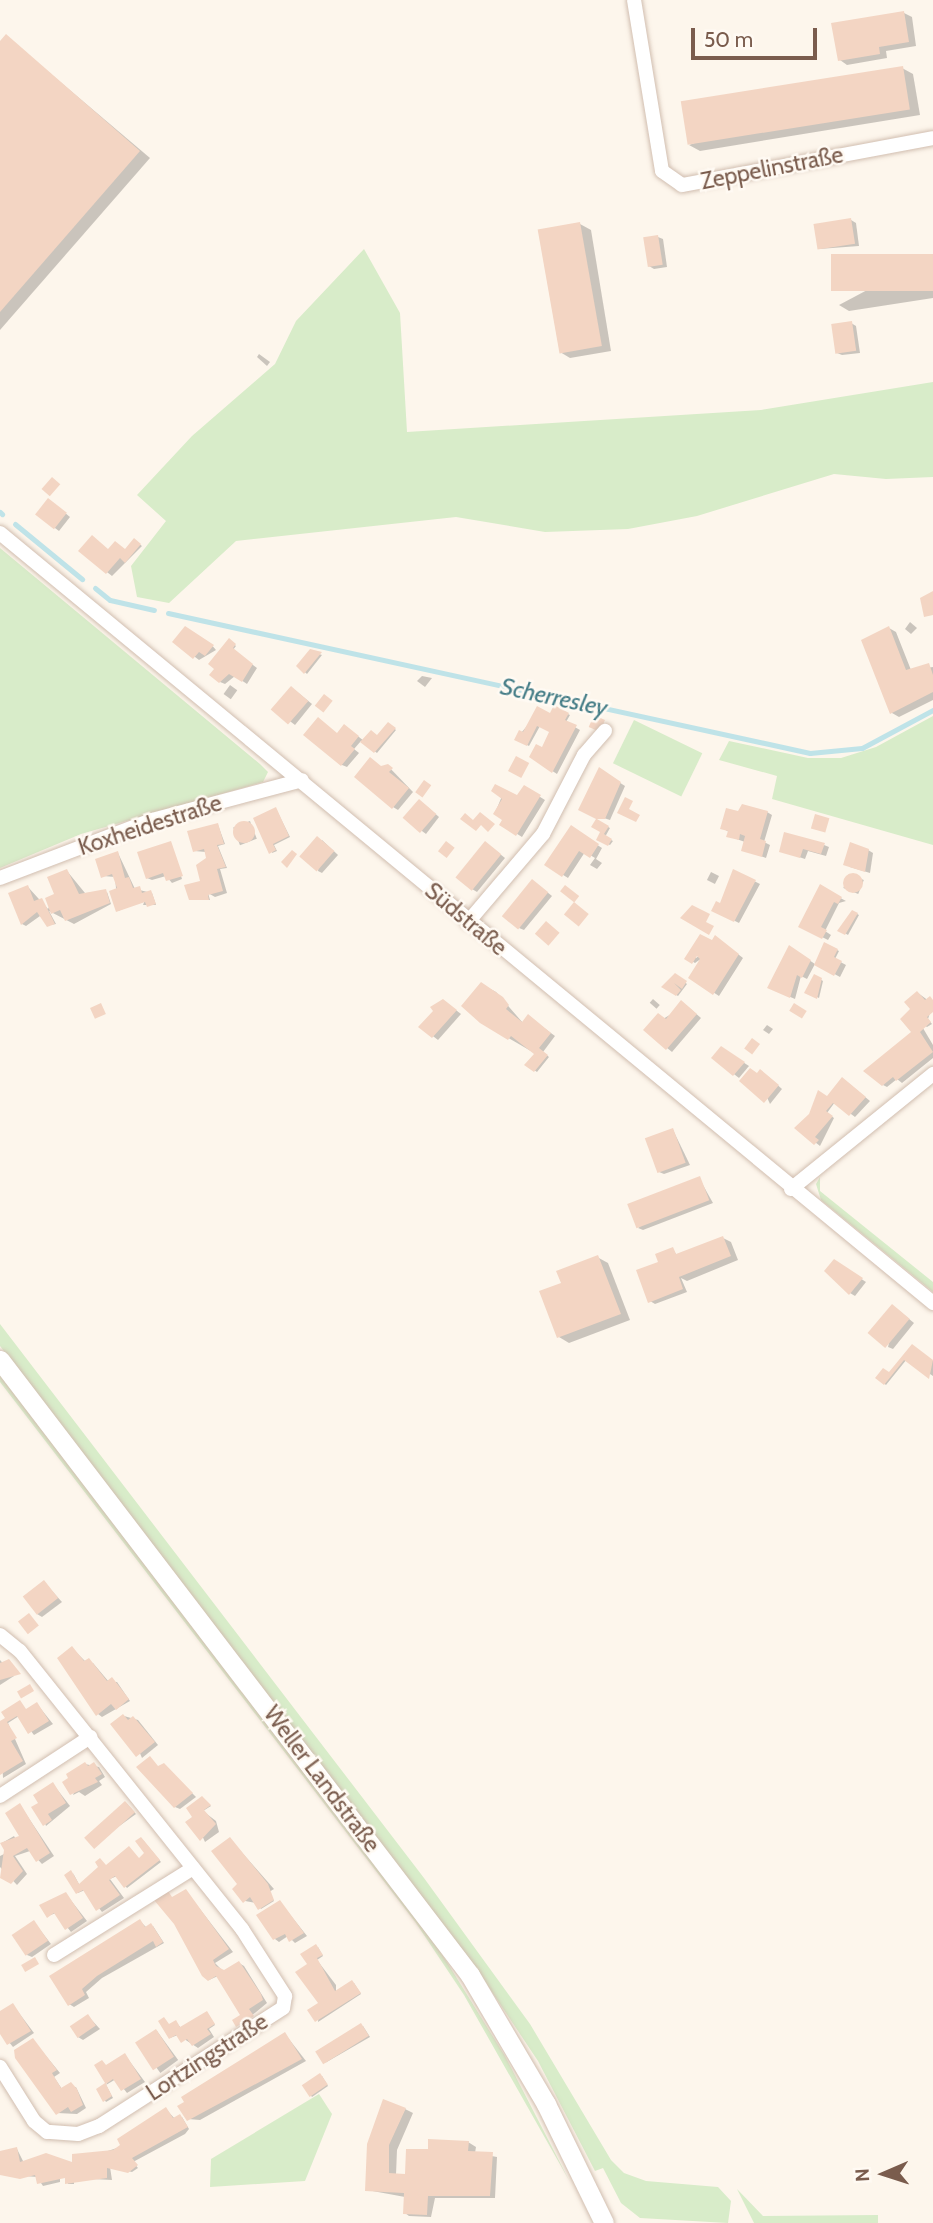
<!DOCTYPE html>
<html>
<head>
<meta charset="utf-8">
<style>
	body { margin:0 }
	#map { position:relative; width:933px; height:2223px; overflow:hidden; background:#fdf6ec; font-family:Cabin,sans-serif }
	div>[style] { position:absolute }
	.green>* { inset:0; background:#d8ecc9; transform-origin:0 0 }
	.shadow>* { inset:0; background:#0003; transform-origin:0 0 }
	.stream>* { height:5px; margin:-2.5px; padding:0 2.5px; transform-origin:2.5px; border-radius:2.5px; background:#bfe3e8 }
	.building>* { inset:0; background:#f3d5c3; transform-origin:0 0 }
	.round { border-radius:50% }
	.roads { filter:drop-shadow(0 0 2px #d1beb0) drop-shadow(0 0 2px #d1beb0) }
	.minor>* { height:14px; margin:-7px; padding:0 7px; transform-origin:7px; border-radius:7px; background:#fff }
	.secondary>* { height:19px; margin:-9.5px; padding:0 9.5px; transform-origin:9.5px; border-radius:9.5px; background:#fff }
	span { translate:-50% -50%; white-space:nowrap; text-align:center; line-height:1.15; -webkit-text-stroke:5px #fffaf3; paint-order:stroke }
	.street-label { font-size:23px; color:#7a5c4d }
	.water-label { font-size:24px; color:#437c86; font-style:italic }
	.north { position:absolute; left:849px; top:2139px; width:70px; height:70px; -webkit-text-stroke:5px #fffaf3; paint-order:stroke; rotate:267deg; font-size:19px; font-weight:700; line-height:28px; text-align:center; color:#7a5c4d }
	.north::after { content:''; display:block; margin:auto; width:24px; height:32px; background:#7a5c4d; clip-path:polygon(50% 0,100% 100%,50% 72%,0 100%) }
	.scale { position:absolute; left:691px; top:28px; width:126px; height:32px; box-sizing:border-box; border:4px solid #7a5c4d; border-top:0; padding-left:9px; font-size:21px; line-height:24px; white-space:nowrap; color:#7a5c4d; -webkit-text-stroke:5px #fffaf3; paint-order:stroke }
</style>
</head>
<body>
<div id="map">
	<div class="green">
		<div style="clip-path:polygon(364px 249px,400px 313px,407px 432px,761px 410px,933px 382px,933px 477px,886px 479px,834px 474px,697px 516px,628px 529px,545px 532px,456px 517px,236px 541px,169px 603px,137px 597px,131px 566px,166px 521px,137px 495px,192px 436px,275px 364px,296px 321px)"></div>
		<div style="clip-path:polygon(0 548px,260px 764px,268px 772px,263px 782px,81px 834px,0 868px)"></div>
		<div style="clip-path:polygon(933px 716px,933px 845px,772px 799px,777px 776px,719px 760px,729px 741px,808px 758px,841px 758px,876px 747px)"></div>
		<div style="left:634px;top:720px;width:76px;height:48px;rotate:26deg"></div>
		<div style="clip-path:polygon(820px 1177px,820px 1191px,933px 1282px,933px 1292px,821px 1200px,816px 1184px)"></div>
		<div style="clip-path:polygon(0 1324px,424px 1878px,530px 2024px,611px 2160px,624px 2173px,646px 2181px,718px 2187px,731px 2201px,728px 2223px,640px 2218px,621px 2203px,603px 2168px,595px 2171px,538px 2061px,476px 1968px,0 1346px)"></div>
		<div style="clip-path:polygon(0 1375px,440px 1951px,505px 2056px,570px 2182px,464px 1995px,416px 1923px,0 1382px)"></div>
		<div style="clip-path:polygon(319px 2094px,332px 2114px,305px 2181px,210px 2187px,211px 2159px)"></div>
		<div style="clip-path:polygon(737px 2189px,763px 2216px,878px 2215px,878px 2223px,754px 2223px)"></div>
	</div>
	<div class="shadow">
		<div style="clip-path:polygon(904px 13px,912px 17px,916px 46px,886px 51px,887px 58px,847px 65px,840px 60px)"></div>
		<div style="clip-path:polygon(6px 36px,150px 158px,0 330px,0 43px)"></div>
		<div style="clip-path:polygon(902px 68px,913px 74px,920px 115px,700px 151px,689px 145px)"></div>
		<div style="clip-path:polygon(851px 220px,856px 223px,859px 246px,819px 249px)"></div>
		<div style="clip-path:polygon(580px 224px,591px 230px,611px 351px,570px 358px,560px 352px)"></div>
		<div style="clip-path:polygon(658px 237px,663px 239px,667px 267px,654px 269px,649px 266px)"></div>
		<div style="clip-path:polygon(933px 255px,933px 298px,849px 311px,839px 305px)"></div>
		<div style="clip-path:polygon(851px 323px,856px 326px,860px 353px,842px 355px,837px 353px)"></div>
		<div style="clip-path:polygon(259px 354px,270px 362px,267px 366px,257px 357px)"></div>
		<div style="clip-path:polygon(53px 503px,70px 517px,59px 531px,36px 514px)"></div>
		<div style="clip-path:polygon(135px 541px,142px 546px,112px 576px,80px 551px,127px 551px)"></div>
		<div style="clip-path:polygon(910px 622px,917px 628px,911px 634px,905px 629px)"></div>
		<div style="clip-path:polygon(889px 628px,896px 632px,911px 670px,933px 667px,933px 700px,899px 717px,892px 713px)"></div>
		<div style="clip-path:polygon(229px 640px,236px 646px,233px 650px,257px 668px,247px 684px,235px 676px,225px 684px,220px 682px)"></div>
		<div style="clip-path:polygon(174px 641px,210px 643px,216px 650px,199px 660px)"></div>
		<div style="clip-path:polygon(310px 651px,322px 655px,307px 674px,298px 666px)"></div>
		<div style="clip-path:polygon(422px 676px,432px 678px,425px 687px,417px 681px)"></div>
		<div style="left:230px;top:685px;width:9px;height:11px;rotate:36deg"></div>
		<div style="clip-path:polygon(296px 691px,312px 704px,295px 725px,274px 709px)"></div>
		<div style="clip-path:polygon(555px 708px,570px 715px,566px 722px,580px 730px,557px 774px,531px 757px,543px 749px,551px 732px,540px 726px,529px 746px,516px 739px,532px 720px,551px 715px)"></div>
		<div style="clip-path:polygon(389px 724px,396px 730px,377px 753px,361px 741px,354px 749px,359px 753px,347px 767px,342px 765px,338px 734px,349px 729px,364px 741px,378px 737px)"></div>
		<div style="clip-path:polygon(387px 765px,413px 792px,398px 810px,393px 807px)"></div>
		<div style="clip-path:polygon(600px 770px,625px 786px,610px 820px,585px 812px)"></div>
		<div style="clip-path:polygon(524px 787px,545px 800px,522px 837px,501px 824px,504px 819px,495px 813px,502px 796px,518px 797px)"></div>
		<div style="clip-path:polygon(424px 804px,439px 817px,426px 834px,422px 831px)"></div>
		<div style="clip-path:polygon(276px 809px,290px 837px,274px 845px,277px 851px,272px 853px)"></div>
		<div style="clip-path:polygon(767px 812px,772px 815px,764px 842px,770px 845px,766px 858px,743px 850px,745px 842px,728px 836px,729px 832px,722px 828px,739px 813px)"></div>
		<div style="left:250px;top:821px;width:19px;height:18px;rotate:69deg"></div>
		<div style="clip-path:polygon(597px 821px,610px 828px,605px 837px,613px 841px,610px 845px,598px 839px,603px 832px)"></div>
		<div style="clip-path:polygon(218px 825px,225px 844px,218px 846px,227px 868px,220px 869px,227px 893px,215px 897px,208px 893px,210px 900px,193px 900px,205px 881px,208px 859px,206px 852px,194px 851px)"></div>
		<div style="clip-path:polygon(571px 828px,602px 848px,596px 859px,602px 863px,597px 869px,590px 865px,595px 858px,585px 852px,568px 878px,547px 865px)"></div>
		<div style="clip-path:polygon(322px 840px,338px 855px,322px 873px,318px 871px)"></div>
		<div style="clip-path:polygon(171px 843px,182px 879px,172px 883px,166px 876px,152px 880px,147px 878px)"></div>
		<div style="clip-path:polygon(824px 845px,829px 847px,826px 856px,808px 851px,805px 859px,781px 851px)"></div>
		<div style="clip-path:polygon(490px 846px,505px 858px,477px 892px,472px 889px)"></div>
		<div style="clip-path:polygon(868px 850px,873px 853px,870px 873px,850px 867px)"></div>
		<div style="clip-path:polygon(118px 853px,135px 889px,152px 893px,156px 905px,143px 905px,145px 900px,118px 911px,115px 877px,103px 876px)"></div>
		<div style="clip-path:polygon(67px 871px,85px 893px,107px 892px,111px 904px,74px 924px,49px 911px,56px 924px,49px 925px,40px 916px,26px 926px,22px 924px,28px 887px,48px 909px)"></div>
		<div style="clip-path:polygon(734px 871px,760px 884px,739px 923px,713px 910px,721px 906px)"></div>
		<div style="left:711px;top:872px;width:9px;height:9px;rotate:27deg"></div>
		<div style="left:849px;top:874px;width:16px;height:15px;rotate:22deg"></div>
		<div style="clip-path:polygon(537px 884px,552px 896px,524px 930px,519px 928px)"></div>
		<div style="clip-path:polygon(820px 887px,846px 901px,839px 903px,825px 931px,831px 935px,828px 940px,800px 926px)"></div>
		<div style="clip-path:polygon(853px 912px,859px 915px,848px 935px,840px 930px)"></div>
		<div style="clip-path:polygon(720px 940px,743px 958px,719px 996px,690px 977px,702px 958px,695px 963px,687px 958px,689px 954px,696px 958px)"></div>
		<div style="clip-path:polygon(825px 944px,839px 951px,835px 959px,846px 965px,840px 977px,816px 964px)"></div>
		<div style="clip-path:polygon(794px 950px,815px 964px,807px 979px,801px 976px,795px 999px,774px 990px)"></div>
		<div style="clip-path:polygon(675px 975px,687px 984px,678px 996px,664px 987px)"></div>
		<div style="clip-path:polygon(815px 976px,823px 981px,819px 998px,807px 992px)"></div>
		<div style="clip-path:polygon(481px 984px,496px 992px,523px 1023px,528px 1016px,555px 1036px,543px 1052px,549px 1057px,537px 1072px,527px 1065px,536px 1054px,481px 1022px)"></div>
		<div style="clip-path:polygon(918px 993px,933px 1004px,928px 1019px,932px 1024px,927px 1027px,920px 1023px,933px 1045px,933px 1058px,902px 1083px,897px 1079px,887px 1087px,883px 1085px,914px 1033px)"></div>
		<div style="left:653px;top:999px;width:9px;height:5px;rotate:41deg"></div>
		<div style="clip-path:polygon(448px 1004px,461px 1014px,438px 1040px,420px 1026px)"></div>
		<div style="clip-path:polygon(686px 1005px,701px 1018px,672px 1052px,645px 1030px)"></div>
		<div style="clip-path:polygon(767px 1025px,773px 1029px,769px 1034px,763px 1030px)"></div>
		<div style="clip-path:polygon(721px 1048px,749px 1066px,739px 1078px,713px 1058px)"></div>
		<div style="clip-path:polygon(765px 1074px,782px 1089px,770px 1104px,757px 1075px)"></div>
		<div style="clip-path:polygon(847px 1082px,870px 1101px,855px 1117px,835px 1102px,827px 1113px,834px 1118px,820px 1146px,797px 1128px,813px 1113px,819px 1092px,827px 1099px)"></div>
		<div style="clip-path:polygon(673px 1130px,690px 1165px,664px 1174px,659px 1172px)"></div>
		<div style="clip-path:polygon(699px 1178px,713px 1203px,643px 1230px,638px 1228px)"></div>
		<div style="clip-path:polygon(723px 1238px,731px 1242px,738px 1260px,687px 1281px,681px 1278px,687px 1292px,655px 1304px,650px 1301px,662px 1262px,673px 1249px,677px 1256px)"></div>
		<div style="clip-path:polygon(597px 1257px,608px 1263px,630px 1320px,569px 1343px,559px 1337px,563px 1284px)"></div>
		<div style="clip-path:polygon(834px 1261px,866px 1282px,855px 1296px,850px 1293px)"></div>
		<div style="clip-path:polygon(897px 1309px,914px 1323px,893px 1349px,888px 1347px)"></div>
		<div style="clip-path:polygon(912px 1346px,933px 1361px,933px 1376px,907px 1359px,886px 1385px,878px 1378px,889px 1374px)"></div>
		<div style="clip-path:polygon(44px 1582px,62px 1602px,42px 1617px,37px 1614px)"></div>
		<div style="clip-path:polygon(72px 1648px,86px 1662px,93px 1663px,109px 1682px,117px 1682px,130px 1701px,102px 1717px,98px 1714px)"></div>
		<div style="clip-path:polygon(0 1660px,14px 1676px,0 1685px)"></div>
		<div style="clip-path:polygon(37px 1704px,53px 1724px,34px 1735px,19px 1716px,8px 1723px,26px 1764px,3px 1778px,0 1724px)"></div>
		<div style="clip-path:polygon(124px 1716px,138px 1720px,158px 1745px,142px 1758px)"></div>
		<div style="clip-path:polygon(85px 1764px,99px 1767px,105px 1777px,99px 1781px,102px 1785px,85px 1796px,79px 1792px,73px 1795px)"></div>
		<div style="clip-path:polygon(159px 1768px,174px 1775px,196px 1797px,180px 1809px,175px 1807px)"></div>
		<div style="clip-path:polygon(53px 1784px,70px 1806px,46px 1826px,38px 1805px)"></div>
		<div style="clip-path:polygon(204px 1799px,211px 1806px,203px 1811px,216px 1821px,219px 1832px,205px 1842px,194px 1818px)"></div>
		<div style="clip-path:polygon(127px 1804px,136px 1814px,93px 1845px)"></div>
		<div style="clip-path:polygon(20px 1805px,54px 1856px,42px 1864px,30px 1851px,15px 1856px,27px 1874px,17px 1885px,0 1867px,0 1856px,10px 1851px,2px 1843px,14px 1836px,18px 1843px,21px 1835px)"></div>
		<div style="clip-path:polygon(230px 1839px,274px 1889px,269px 1892px,274px 1901px,261px 1909px,256px 1903px,245px 1901px)"></div>
		<div style="clip-path:polygon(143px 1840px,161px 1862px,127px 1888px,117px 1876px,110px 1879px,124px 1898px,102px 1912px,85px 1890px,78px 1893px,73px 1873px,80px 1886px,106px 1866px,139px 1859px,147px 1853px)"></div>
		<div style="clip-path:polygon(186px 1891px,233px 1952px,215px 1963px,224px 1972px,239px 1963px,244px 1966px,267px 2003px,239px 2026px,243px 2015px,218px 1976px,209px 1980px,168px 1893px,173px 1899px)"></div>
		<div style="clip-path:polygon(66px 1894px,87px 1921px,71px 1932px,56px 1913px,48px 1916px)"></div>
		<div style="clip-path:polygon(280px 1902px,307px 1936px,295px 1943px,288px 1936px,279px 1942px,275px 1939px)"></div>
		<div style="clip-path:polygon(140px 1921px,147px 1928px,153px 1926px,164px 1943px,102px 1978px,86px 1992px,89px 1998px,74px 2007px,69px 2004px,52px 1976px)"></div>
		<div style="clip-path:polygon(34px 1922px,51px 1944px,32px 1957px,27px 1955px)"></div>
		<div style="clip-path:polygon(318px 1947px,323px 1956px,317px 1960px,336px 1985px,336px 1993px,354px 1983px,361px 1994px,318px 2022px,320px 2003px,297px 1972px,309px 1965px)"></div>
		<div style="clip-path:polygon(13px 2005px,34px 2033px,13px 2047px,0 2031px,0 2013px)"></div>
		<div style="clip-path:polygon(208px 2014px,215px 2025px,209px 2029px,214px 2037px,198px 2048px,178px 2035px,170px 2038px,170px 2026px,176px 2022px,181px 2028px)"></div>
		<div style="clip-path:polygon(88px 2016px,100px 2029px,83px 2040px,78px 2037px)"></div>
		<div style="clip-path:polygon(363px 2026px,370px 2037px,325px 2063px)"></div>
		<div style="left:157px;top:2031px;width:36px;height:22px;rotate:54deg"></div>
		<div style="clip-path:polygon(285px 2034px,306px 2061px,200px 2120px,188px 2119px)"></div>
		<div style="clip-path:polygon(33px 2040px,60px 2073px,54px 2077px,62px 2089px,76px 2087px,86px 2108px,77px 2114px,57px 2113px)"></div>
		<div style="clip-path:polygon(125px 2055px,145px 2082px,127px 2093px,116px 2079px,106px 2085px,113px 2098px,106px 2102px,98px 2090px,107px 2084px,96px 2066px,107px 2067px)"></div>
		<div style="clip-path:polygon(322px 2076px,328px 2086px,312px 2097px,303px 2085px)"></div>
		<div style="clip-path:polygon(166px 2109px,175px 2119px,182px 2117px,189px 2129px,185px 2134px,133px 2162px,138px 2168px,132px 2172px,110px 2167px,112px 2180px,74px 2178px,74px 2184px,68px 2184px,66px 2178px,60px 2178px,60px 2182px,43px 2186px,37px 2177px,0 2174px,0 2153px,17px 2149px,24px 2163px,71px 2163px,120px 2147px)"></div>
		<div style="clip-path:polygon(405px 2109px,413px 2113px,397px 2150px,396px 2175px,407px 2176px,429px 2151px,468px 2142px,476px 2147px,475px 2153px,497px 2157px,495px 2198px,435px 2198px,431px 2217px,409px 2216px,405px 2213px,405px 2197px,367px 2190px)"></div>
	</div>
	<div class="stream">
		<div style="left:0;top:512px;width:3px;rotate:45deg"></div>
		<div style="left:15px;top:524px;width:87px;rotate:39.4deg"></div>
		<div style="left:95px;top:588px;width:19px;rotate:39deg"></div>
		<div style="left:110px;top:600px;width:45px;rotate:12.8deg"></div>
		<div style="left:168px;top:613px;width:657px;rotate:12.3deg"></div>
		<div style="left:810px;top:753px;width:52px;rotate:-5.5deg"></div>
		<div style="left:862px;top:748px;width:81px;rotate:-28.2deg"></div>
	</div>
	<div class="building">
		<div style="clip-path:polygon(904px 11px,909px 42px,879px 47px,880px 54px,838px 61px,831px 23px)"></div>
		<div style="clip-path:polygon(6px 34px,140px 151px,0 312px,0 41px)"></div>
		<div style="left:903px;top:66px;width:44px;height:225px;rotate:81deg"></div>
		<div style="left:851px;top:218px;width:26px;height:38px;rotate:81deg"></div>
		<div style="left:580px;top:222px;width:126px;height:43px;rotate:80deg"></div>
		<div style="left:658px;top:235px;width:30px;height:15px;rotate:81deg"></div>
		<div style="left:933px;top:254px;width:37px;height:102px;rotate:90deg"></div>
		<div style="left:852px;top:321px;width:30px;height:21px;rotate:82deg"></div>
		<div style="left:52px;top:477px;width:11px;height:16px;rotate:41deg"></div>
		<div style="left:48px;top:498px;width:24px;height:21px;rotate:38deg"></div>
		<div style="clip-path:polygon(92px 535px,108px 549px,115px 541px,125px 549px,134px 538px,141px 544px,125px 563px,120px 558px,106px 574px,78px 551px)"></div>
		<div style="clip-path:polygon(933px 591px,933px 615px,924px 617px,920px 598px)"></div>
		<div style="clip-path:polygon(185px 626px,214px 645px,205px 656px,199px 652px,193px 659px,172px 642px)"></div>
		<div style="clip-path:polygon(889px 626px,906px 670px,929px 663px,933px 675px,933px 692px,890px 714px,861px 640px)"></div>
		<div style="clip-path:polygon(229px 638px,236px 644px,233px 648px,253px 664px,242px 682px,229px 674px,219px 683px,209px 675px,214px 669px,208px 664px)"></div>
		<div style="clip-path:polygon(310px 649px,322px 652px,304px 674px,296px 666px)"></div>
		<div style="left:291px;top:686px;width:23px;height:31px;rotate:41deg"></div>
		<div style="left:324px;top:694px;width:11px;height:15px;rotate:38deg"></div>
		<div style="clip-path:polygon(554px 705px,569px 713px,565px 720px,577px 725px,552px 773px,529px 757px,536px 744px,542px 747px,549px 732px,537px 726px,527px 746px,514px 740px,519px 730px,523px 732px,537px 706px,550px 713px)"></div>
		<div style="left:594px;top:715px;width:12px;height:13px;rotate:24deg"></div>
		<div style="clip-path:polygon(318px 717px,337px 733px,344px 724px,359px 736px,351px 746px,355px 749px,341px 766px,303px 735px)"></div>
		<div style="clip-path:polygon(388px 722px,396px 728px,374px 753px,360px 742px,371px 730px,377px 735px)"></div>
		<div style="left:516px;top:756px;width:15px;height:17px;rotate:28deg"></div>
		<div style="clip-path:polygon(370px 757px,381px 766px,388px 764px,393px 768px,389px 772px,409px 788px,392px 809px,354px 777px)"></div>
		<div style="clip-path:polygon(599px 767px,621px 782px,605px 819px,597px 819px,609px 826px,604px 834px,612px 839px,608px 846px,596px 840px,600px 832px,591px 827px,596px 819px,578px 810px)"></div>
		<div style="left:424px;top:780px;width:9px;height:15px;rotate:36deg"></div>
		<div style="clip-path:polygon(495px 784px,517px 795px,524px 785px,541px 795px,516px 836px,499px 825px,502px 820px,493px 814px,502px 799px,491px 791px)"></div>
		<div style="clip-path:polygon(625px 797px,633px 801px,629px 809px,640px 815px,636px 822px,617px 813px)"></div>
		<div style="left:419px;top:799px;width:23px;height:25px;rotate:41deg"></div>
		<div style="clip-path:polygon(742px 804px,768px 811px,760px 839px,766px 841px,762px 857px,741px 851px,745px 836px,740px 834px,739px 840px,726px 837px,728px 831px,720px 829px,726px 808px,738px 811px)"></div>
		<div style="clip-path:polygon(276px 807px,289px 836px,273px 844px,276px 850px,269px 854px,253px 818px)"></div>
		<div style="clip-path:polygon(480px 812px,495px 824px,488px 832px,481px 825px,476px 831px,460px 819px,465px 813px,473px 820px)"></div>
		<div style="left:815px;top:814px;width:15px;height:15px;rotate:16deg"></div>
		<div class="round" style="left:233px;top:821px;width:22px;height:22px"></div>
		<div style="clip-path:polygon(218px 823px,224px 844px,217px 845px,226px 867px,217px 869px,223px 891px,208px 895px,209px 900px,189px 900px,184px 885px,200px 881px,196px 865px,206px 858px,204px 849px,193px 852px,187px 831px)"></div>
		<div style="clip-path:polygon(571px 825px,599px 844px,590px 858px,579px 851px,562px 877px,544px 865px)"></div>
		<div style="clip-path:polygon(784px 832px,825px 843px,821px 854px,803px 849px,800px 858px,779px 852px)"></div>
		<div style="left:317px;top:836px;width:23px;height:27px;rotate:41deg"></div>
		<div style="clip-path:polygon(171px 841px,183px 876px,166px 881px,163px 873px,146px 879px,137px 852px)"></div>
		<div style="left:446px;top:841px;width:11px;height:13px;rotate:38deg"></div>
		<div style="left:485px;top:841px;width:21px;height:47px;rotate:39deg"></div>
		<div style="clip-path:polygon(850px 842px,869px 849px,865px 872px,843px 865px)"></div>
		<div style="clip-path:polygon(292px 850px,297px 854px,287px 868px,281px 862px)"></div>
		<div style="clip-path:polygon(118px 851px,125px 878px,129px 877px,133px 888px,140px 886px,142px 893px,151px 890px,156px 904px,147px 907px,145px 902px,116px 912px,109px 891px,117px 888px,112px 874px,101px 878px,95px 859px)"></div>
		<div style="clip-path:polygon(67px 869px,79px 894px,106px 889px,110px 903px,65px 921px,60px 910px,51px 914px,45px 898px,54px 894px,47px 877px)"></div>
		<div style="clip-path:polygon(733px 869px,756px 880px,734px 922px,711px 911px,716px 901px,720px 903px)"></div>
		<div class="round" style="left:843px;top:873px;width:20px;height:20px"></div>
		<div style="left:532px;top:879px;width:21px;height:48px;rotate:39deg"></div>
		<div style="clip-path:polygon(820px 884px,842px 897px,838px 904px,834px 902px,821px 927px,827px 930px,822px 939px,798px 927px)"></div>
		<div style="clip-path:polygon(28px 885px,34px 901px,42px 898px,55px 924px,47px 927px,37px 912px,21px 925px,8px 893px)"></div>
		<div style="left:565px;top:885px;width:18px;height:8px;rotate:38deg"></div>
		<div style="left:574px;top:902px;width:19px;height:16px;rotate:39deg"></div>
		<div style="clip-path:polygon(692px 905px,710px 914px,706px 922px,714px 926px,709px 935px,680px 918px)"></div>
		<div style="clip-path:polygon(852px 910px,858px 913px,845px 935px,837px 931px)"></div>
		<div style="left:546px;top:921px;width:18px;height:17px;rotate:41deg"></div>
		<div style="clip-path:polygon(700px 934px,712px 940px,715px 935px,739px 954px,713px 995px,688px 978px,700px 959px,697px 956px,692px 964px,684px 959px)"></div>
		<div style="clip-path:polygon(824px 942px,838px 949px,834px 957px,842px 961px,834px 976px,814px 965px)"></div>
		<div style="clip-path:polygon(789px 945px,811px 960px,802px 978px,797px 975px,790px 998px,767px 988px)"></div>
		<div style="clip-path:polygon(675px 973px,687px 981px,682px 989px,674px 983px,681px 990px,676px 996px,661px 987px)"></div>
		<div style="clip-path:polygon(814px 974px,822px 978px,817px 999px,804px 993px)"></div>
		<div style="clip-path:polygon(481px 982px,503px 997px,509px 1005px,506px 1009px,522px 1022px,528px 1014px,551px 1033px,539px 1048px,548px 1055px,534px 1072px,524px 1065px,534px 1054px,511px 1036px,508px 1040px,480px 1023px,461px 1006px)"></div>
		<div style="clip-path:polygon(917px 991px,925px 1000px,930px 996px,933px 1000px,933px 1012px,927px 1017px,931px 1022px,920px 1032px,933px 1052px,896px 1081px,893px 1077px,882px 1086px,863px 1071px,911px 1032px,900px 1019px,910px 1009px,904px 1002px)"></div>
		<div style="clip-path:polygon(443px 999px,457px 1010px,432px 1038px,418px 1027px,433px 1011px,430px 1007px)"></div>
		<div style="clip-path:polygon(681px 1000px,697px 1014px,666px 1050px,643px 1030px,658px 1013px,666px 1019px)"></div>
		<div style="left:101px;top:1003px;width:12px;height:12px;rotate:66deg"></div>
		<div style="left:794px;top:1003px;width:15px;height:9px;rotate:32deg"></div>
		<div style="left:752px;top:1038px;width:10px;height:13px;rotate:37deg"></div>
		<div style="clip-path:polygon(721px 1046px,745px 1062px,733px 1076px,711px 1058px)"></div>
		<div style="clip-path:polygon(750px 1068px,757px 1073px,760px 1069px,779px 1085px,764px 1103px,739px 1081px)"></div>
		<div style="clip-path:polygon(842px 1077px,866px 1097px,849px 1116px,833px 1103px,826px 1111px,833px 1116px,815px 1137px,819px 1140px,814px 1145px,794px 1128px,809px 1114px,818px 1090px,827px 1096px)"></div>
		<div style="left:673px;top:1128px;width:37px;height:30px;rotate:70deg"></div>
		<div style="left:700px;top:1176px;width:26px;height:78px;rotate:69deg"></div>
		<div style="clip-path:polygon(723px 1236px,731px 1256px,679px 1277px,683px 1289px,648px 1303px,636px 1270px,658px 1262px,655px 1254px,673px 1247px,676px 1254px)"></div>
		<div style="clip-path:polygon(598px 1255px,621px 1314px,557px 1338px,539px 1291px,561px 1283px,556px 1271px)"></div>
		<div style="clip-path:polygon(834px 1259px,863px 1278px,849px 1295px,824px 1271px)"></div>
		<div style="left:892px;top:1304px;width:23px;height:38px;rotate:40deg"></div>
		<div style="clip-path:polygon(912px 1344px,933px 1360px,929px 1379px,904px 1360px,884px 1385px,875px 1378px,883px 1368px,889px 1372px)"></div>
		<div style="left:44px;top:1580px;width:23px;height:27px;rotate:52deg"></div>
		<div style="left:29px;top:1613px;width:16px;height:14px;rotate:52deg"></div>
		<div style="clip-path:polygon(72px 1646px,84px 1661px,89px 1658px,107px 1681px,112px 1677px,129px 1699px,116px 1710px,111px 1704px,96px 1716px,57px 1658px)"></div>
		<div style="clip-path:polygon(9px 1659px,21px 1674px,0 1680px,0 1663px)"></div>
		<div style="left:30px;top:1684px;width:8px;height:15px;rotate:60deg"></div>
		<div style="clip-path:polygon(20px 1700px,26px 1709px,37px 1702px,49px 1721px,28px 1734px,17px 1716px,7px 1722px,17px 1738px,11px 1741px,23px 1761px,0 1775px,0 1721px,5px 1718px,1px 1712px)"></div>
		<div style="clip-path:polygon(123px 1714px,128px 1720px,133px 1716px,155px 1742px,136px 1757px,110px 1724px)"></div>
		<div style="clip-path:polygon(150px 1756px,158px 1766px,164px 1763px,193px 1793px,174px 1808px,136px 1767px)"></div>
		<div style="clip-path:polygon(85px 1762px,88px 1766px,94px 1762px,102px 1774px,95px 1778px,98px 1782px,70px 1795px,62px 1782px,68px 1778px,66px 1774px)"></div>
		<div style="clip-path:polygon(53px 1782px,66px 1803px,48px 1814px,52px 1820px,43px 1826px,31px 1807px,38px 1803px,33px 1795px)"></div>
		<div style="clip-path:polygon(202px 1796px,211px 1805px,204px 1810px,216px 1824px,200px 1841px,185px 1822px,192px 1817px,186px 1808px)"></div>
		<div style="left:125px;top:1801px;width:15px;height:55px;rotate:48deg"></div>
		<div style="clip-path:polygon(20px 1803px,50px 1853px,36px 1862px,27px 1848px,13px 1856px,23px 1871px,11px 1884px,0 1878px,4px 1850px,0 1843px,19px 1836px,5px 1813px)"></div>
		<div style="clip-path:polygon(141px 1837px,160px 1860px,124px 1888px,115px 1876px,109px 1880px,120px 1895px,96px 1911px,83px 1890px,76px 1894px,64px 1875px,71px 1870px,79px 1884px,98px 1867px,95px 1862px,100px 1858px,106px 1865px,129px 1846px,139px 1858px,144px 1853px,135px 1841px)"></div>
		<div style="clip-path:polygon(230px 1837px,268px 1884px,274px 1900px,258px 1910px,250px 1897px,243px 1903px,232px 1889px,237px 1884px,211px 1851px)"></div>
		<div style="clip-path:polygon(186px 1889px,229px 1949px,213px 1960px,216px 1966px,224px 1970px,239px 1961px,261px 1994px,263px 2000px,249px 2009px,254px 2016px,236px 2027px,232px 2020px,240px 2015px,216px 1976px,208px 1981px,202px 1976px,174px 1924px,154px 1900px,168px 1891px,172px 1897px)"></div>
		<div style="clip-path:polygon(66px 1892px,83px 1918px,65px 1930px,54px 1913px,47px 1918px,39px 1905px)"></div>
		<div style="clip-path:polygon(280px 1900px,304px 1933px,289px 1942px,285px 1934px,273px 1940px,256px 1915px)"></div>
		<div style="clip-path:polygon(140px 1919px,145px 1927px,151px 1923px,163px 1942px,156px 1947px,153px 1941px,97px 1976px,82px 1989px,85px 1995px,68px 2006px,49px 1976px)"></div>
		<div style="left:34px;top:1920px;width:25px;height:27px;rotate:56deg"></div>
		<div style="clip-path:polygon(316px 1944px,323px 1955px,317px 1958px,335px 1991px,352px 1980px,361px 1993px,315px 2022px,307px 2010px,318px 2003px,295px 1972px,307px 1964px,300px 1954px)"></div>
		<div style="left:35px;top:1957px;width:8px;height:16px;rotate:60deg"></div>
		<div style="clip-path:polygon(13px 2003px,31px 2031px,7px 2045px,0 2034px,0 2011px)"></div>
		<div style="clip-path:polygon(207px 2011px,215px 2024px,207px 2029px,211px 2034px,192px 2046px,187px 2039px,181px 2043px,176px 2035px,169px 2039px,158px 2021px,164px 2017px,169px 2024px,176px 2020px,180px 2027px)"></div>
		<div style="left:88px;top:2014px;width:14px;height:22px;rotate:56deg"></div>
		<div style="left:361px;top:2023px;width:15px;height:54px;rotate:58deg"></div>
		<div style="left:156px;top:2029px;width:33px;height:25px;rotate:57deg"></div>
		<div style="clip-path:polygon(285px 2032px,302px 2059px,187px 2121px,177px 2106px,184px 2102px,181px 2097px)"></div>
		<div style="clip-path:polygon(33px 2038px,57px 2070px,52px 2073px,61px 2088px,71px 2082px,77px 2089px,83px 2105px,71px 2112px,68px 2107px,56px 2115px,15px 2058px,14px 2050px)"></div>
		<div style="clip-path:polygon(125px 2053px,141px 2079px,121px 2091px,113px 2079px,106px 2084px,112px 2096px,103px 2102px,96px 2089px,105px 2083px,94px 2065px,102px 2060px,106px 2065px)"></div>
		<div style="left:320px;top:2073px;width:14px;height:22px;rotate:56deg"></div>
		<div style="clip-path:polygon(383px 2099px,406px 2108px,389px 2145px,389px 2173px,405px 2174px,406px 2149px,428px 2149px,428px 2139px,469px 2141px,468px 2151px,493px 2152px,490px 2196px,428px 2196px,427px 2215px,403px 2214px,404px 2193px,365px 2191px,367px 2144px)"></div>
		<div style="clip-path:polygon(166px 2107px,173px 2118px,180px 2114px,188px 2127px,132px 2158px,138px 2165px,128px 2173px,107px 2168px,107px 2178px,65px 2184px,65px 2178px,37px 2184px,35px 2175px,20px 2179px,0 2175px,0 2151px,17px 2147px,20px 2162px,46px 2153px,72px 2162px,72px 2154px,113px 2150px,120px 2145px,117px 2139px)"></div>
	</div>
	<div class="roads">
		<div class="minor">
			<div style="left:634px;top:0;width:173px;rotate:80.7deg"></div>
			<div style="left:662px;top:171px;width:24px;rotate:35deg"></div>
			<div style="left:682px;top:185px;width:255px;rotate:-10.6deg"></div>
			<div style="left:0;top:533px;width:1210px;rotate:39.53deg"></div>
			<div style="left:0;top:878px;width:163px;rotate:-20.9deg"></div>
			<div style="left:152px;top:820px;width:155px;rotate:-14.9deg"></div>
			<div style="left:468px;top:922px;width:116px;rotate:-49.6deg"></div>
			<div style="left:543px;top:834px;width:89px;rotate:-62.6deg"></div>
			<div style="left:584px;top:755px;width:32px;rotate:-49deg"></div>
			<div style="left:791px;top:1189px;width:183px;rotate:-39deg"></div>
			<div style="left:0;top:1635px;width:26px;rotate:39deg"></div>
			<div style="left:20px;top:1651px;width:356px;rotate:51.4deg"></div>
			<div style="left:242px;top:1929px;width:80px;rotate:57.3deg"></div>
			<div style="left:285px;top:1996px;width:12px;rotate:99deg"></div>
			<div style="left:283px;top:2008px;width:219px;rotate:147.3deg"></div>
			<div style="left:99px;top:2126px;width:22px;rotate:159deg"></div>
			<div style="left:78px;top:2134px;width:31px;rotate:-176deg"></div>
			<div style="left:47px;top:2132px;width:17px;rotate:-140deg"></div>
			<div style="left:34px;top:2121px;width:64px;rotate:-122.2deg"></div>
			<div style="left:0;top:1796px;width:108px;rotate:-33.2deg"></div>
			<div style="left:54px;top:1955px;width:164px;rotate:-32deg"></div>
		</div>
		<div class="secondary">
			<div style="left:0;top:1360px;width:774px;rotate:52.61deg"></div>
			<div style="left:470px;top:1975px;width:150px;rotate:59.5deg"></div>
			<div style="left:546px;top:2104px;width:132px;rotate:64deg"></div>
		</div>
	</div>
	<div class="street-label">
		<span style="left:772px;top:168px;rotate:-11deg">Zeppelinstraße</span>
		<span style="left:150px;top:825px;rotate:-18deg">Koxheidestraße</span>
		<span style="left:466px;top:919px;rotate:40deg">Südstraße</span>
		<span style="left:322px;top:1779px;rotate:53deg">Weller Landstraße</span>
		<span style="left:207px;top:2057px;rotate:-33deg">Lortzingstraße</span>
	</div>
	<div class="water-label">
		<span style="left:554px;top:697px;rotate:12deg">Scherresley</span>
	</div>
	<div class="north">N</div>
	<div class="scale">50 m</div>
</div>
</body>
</html>
